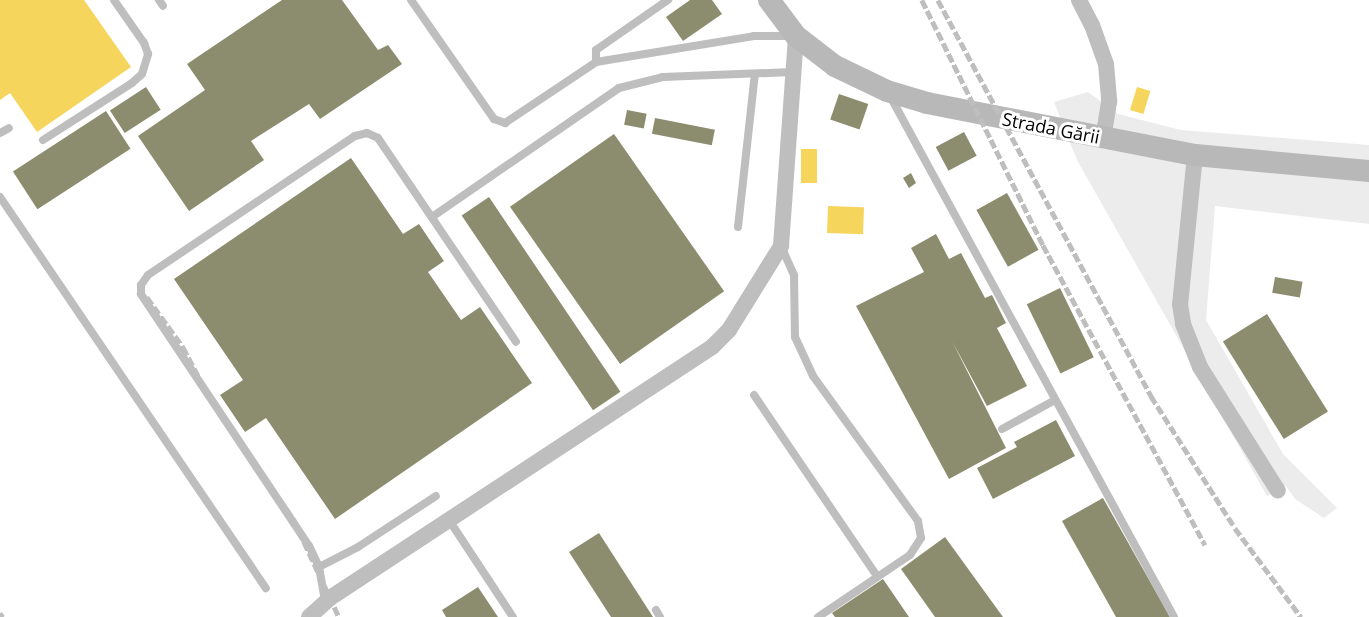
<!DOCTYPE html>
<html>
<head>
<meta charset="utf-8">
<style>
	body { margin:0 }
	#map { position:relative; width:1369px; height:617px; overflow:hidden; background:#fff; font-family:"Open Sans",sans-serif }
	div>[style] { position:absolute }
	.green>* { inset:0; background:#ececec }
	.homes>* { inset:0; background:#f6d55c; transform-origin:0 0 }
	.industry>* { inset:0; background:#8c8c6e; transform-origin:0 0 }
	.lane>* { height:8px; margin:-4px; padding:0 4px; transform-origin:4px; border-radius:4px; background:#bebebe }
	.street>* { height:16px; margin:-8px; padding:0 8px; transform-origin:8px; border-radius:8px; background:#bebebe }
	.secondary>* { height:22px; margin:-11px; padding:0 11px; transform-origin:11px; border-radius:11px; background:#b8b8b8 }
	.rail>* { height:4.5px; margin-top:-2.25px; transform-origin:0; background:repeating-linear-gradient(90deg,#bebebe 0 9px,transparent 0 12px) }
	span { translate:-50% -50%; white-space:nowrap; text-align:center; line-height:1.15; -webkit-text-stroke:6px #fff; paint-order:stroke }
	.street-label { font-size:18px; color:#000 }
</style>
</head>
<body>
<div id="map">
	<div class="green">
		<div style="clip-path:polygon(1088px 92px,1118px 114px,1181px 130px,1369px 145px,1369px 224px,1215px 206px,1206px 320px,1283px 454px,1337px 508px,1324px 518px,1295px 499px,1286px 486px,1267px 496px,1077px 160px,1054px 102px)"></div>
	</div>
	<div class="homes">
		<div style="clip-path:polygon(0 0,84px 0,131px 67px,37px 132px,10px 93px,0 100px)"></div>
		<div style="left:1137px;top:87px;width:14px;height:24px;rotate:17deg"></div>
		<div style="left:801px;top:149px;width:16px;height:34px"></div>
		<div style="left:828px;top:206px;width:36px;height:27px;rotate:2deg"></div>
	</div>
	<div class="industry">
		<div style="clip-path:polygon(282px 0,342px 0,378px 50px,388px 45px,402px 64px,320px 119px,309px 104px,251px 141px,264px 160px,189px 211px,138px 136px,205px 90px,187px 64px)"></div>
		<div style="clip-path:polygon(690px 0,712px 0,722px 14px,683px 41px,666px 17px)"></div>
		<div style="left:146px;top:87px;width:27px;height:43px;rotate:57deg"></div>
		<div style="left:839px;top:94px;width:31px;height:27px;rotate:19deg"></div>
		<div style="left:627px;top:110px;width:20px;height:15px;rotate:11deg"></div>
		<div style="left:106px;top:111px;width:45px;height:111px;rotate:57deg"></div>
		<div style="left:655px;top:118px;width:61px;height:16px;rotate:11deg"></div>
		<div style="left:964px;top:132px;width:27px;height:32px;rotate:62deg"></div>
		<div style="left:614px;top:134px;width:192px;height:127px;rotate:55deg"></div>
		<div style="clip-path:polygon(351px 158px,403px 234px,419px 224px,444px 261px,428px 272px,461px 320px,480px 307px,532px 383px,335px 519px,266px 418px,245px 432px,220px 395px,243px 380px,174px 279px)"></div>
		<div style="clip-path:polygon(911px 173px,916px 183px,909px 188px,903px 178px)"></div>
		<div style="left:1007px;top:193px;width:65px;height:35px;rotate:61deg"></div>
		<div style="left:489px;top:197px;width:235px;height:33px;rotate:56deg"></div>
		<div style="clip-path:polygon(936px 234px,949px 259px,961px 253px,985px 298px,992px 295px,1006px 323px,997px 328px,1027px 386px,987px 406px,952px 341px,1006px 448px,949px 479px,856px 306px,924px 272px,911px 248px)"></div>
		<div style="left:1275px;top:277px;width:28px;height:16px;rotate:10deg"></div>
		<div style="left:1060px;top:288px;width:77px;height:37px;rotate:64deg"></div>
		<div style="left:1267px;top:314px;width:115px;height:52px;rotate:58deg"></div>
		<div style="clip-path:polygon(1056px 420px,1075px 456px,993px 499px,977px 468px,1017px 447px,1014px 442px)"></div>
		<div style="clip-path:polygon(1103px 498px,1170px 617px,1116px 617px,1062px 521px)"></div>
		<div style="clip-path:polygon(599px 533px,653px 617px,611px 617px,569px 552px)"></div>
		<div style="clip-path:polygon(945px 537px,1003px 617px,935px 617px,901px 569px)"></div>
		<div style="clip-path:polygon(883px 579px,909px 617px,835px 617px,832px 613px)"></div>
		<div style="clip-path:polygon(478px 587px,498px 617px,446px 617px,442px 610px)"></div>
	</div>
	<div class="lane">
		<div style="left:159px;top:0;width:7px;rotate:56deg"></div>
		<div style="left:411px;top:0;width:145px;rotate:55.1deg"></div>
		<div style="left:494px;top:119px;width:12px;rotate:20deg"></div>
		<div style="left:505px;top:123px;width:110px;rotate:-33.8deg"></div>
		<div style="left:596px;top:62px;width:12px;rotate:-90deg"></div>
		<div style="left:596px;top:50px;width:88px;rotate:-34.8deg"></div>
		<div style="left:596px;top:62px;width:160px;rotate:-9.3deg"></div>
		<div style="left:754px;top:36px;width:37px"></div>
		<div style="left:890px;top:96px;width:593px;rotate:61.4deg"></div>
		<div style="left:0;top:133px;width:10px;rotate:-29deg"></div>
		<div style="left:43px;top:140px;width:106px;rotate:-32.6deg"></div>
		<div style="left:132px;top:83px;width:13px;rotate:-42deg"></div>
		<div style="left:142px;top:74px;width:21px;rotate:-73deg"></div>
		<div style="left:148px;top:54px;width:12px;rotate:-110deg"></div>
		<div style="left:144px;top:43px;width:52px;rotate:-124.9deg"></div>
		<div style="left:0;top:197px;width:473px;rotate:55.8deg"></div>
		<div style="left:432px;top:217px;width:227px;rotate:-34.6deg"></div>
		<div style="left:619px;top:88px;width:45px;rotate:-14deg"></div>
		<div style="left:663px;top:77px;width:131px;rotate:-2.2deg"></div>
		<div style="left:738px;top:227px;width:154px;rotate:-83.7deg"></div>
		<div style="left:781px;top:246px;width:32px;rotate:66deg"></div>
		<div style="left:794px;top:275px;width:62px;rotate:89.1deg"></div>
		<div style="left:795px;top:337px;width:43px;rotate:65.2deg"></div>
		<div style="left:813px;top:376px;width:179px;rotate:54.1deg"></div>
		<div style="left:918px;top:521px;width:17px;rotate:80deg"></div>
		<div style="left:921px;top:538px;width:20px;rotate:123deg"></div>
		<div style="left:910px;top:555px;width:111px;rotate:146deg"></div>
		<div style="left:754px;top:395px;width:219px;rotate:55.8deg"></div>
		<div style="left:1002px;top:429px;width:60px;rotate:-28.7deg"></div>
		<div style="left:449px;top:520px;width:116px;rotate:56.6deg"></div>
		<div style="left:319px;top:567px;width:44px;rotate:-27.1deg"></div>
		<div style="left:358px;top:547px;width:93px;rotate:-33.2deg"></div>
		<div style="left:325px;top:601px;width:35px;rotate:-100deg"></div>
		<div style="left:319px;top:567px;width:23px;rotate:-115deg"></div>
		<div style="left:309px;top:546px;width:303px;rotate:-123.7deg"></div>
		<div style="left:141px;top:294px;width:9px;rotate:-90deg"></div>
		<div style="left:141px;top:285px;width:12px;rotate:-55deg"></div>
		<div style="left:148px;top:275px;width:249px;rotate:-33.9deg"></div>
		<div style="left:355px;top:136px;width:12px;rotate:-14deg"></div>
		<div style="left:367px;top:133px;width:12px;rotate:24deg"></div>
		<div style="left:378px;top:138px;width:246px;rotate:55.9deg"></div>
		<div style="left:656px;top:610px;width:8px;rotate:60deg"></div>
	</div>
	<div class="street">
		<div style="left:1079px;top:0;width:28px;rotate:63deg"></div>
		<div style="left:1092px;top:25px;width:41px;rotate:70.3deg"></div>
		<div style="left:1106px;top:64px;width:38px;rotate:85deg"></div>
		<div style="left:1109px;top:102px;width:36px;rotate:99deg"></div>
		<div style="left:1195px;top:155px;width:150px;rotate:95.7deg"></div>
		<div style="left:1180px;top:304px;width:20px;rotate:81deg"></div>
		<div style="left:1183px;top:324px;width:46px;rotate:68.4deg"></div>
		<div style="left:1200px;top:367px;width:146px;rotate:57.8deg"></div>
		<div style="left:309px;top:617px;width:28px;rotate:-42deg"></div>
		<div style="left:330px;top:598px;width:458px;rotate:-33.3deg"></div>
		<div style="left:713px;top:346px;width:23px;rotate:-45deg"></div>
		<div style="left:729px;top:330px;width:99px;rotate:-58.2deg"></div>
		<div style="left:781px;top:246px;width:211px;rotate:-85.9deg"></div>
	</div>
	<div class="secondary">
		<div style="left:769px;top:0;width:45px;rotate:53.1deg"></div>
		<div style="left:796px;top:36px;width:49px;rotate:37.6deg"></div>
		<div style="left:835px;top:66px;width:58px;rotate:25.7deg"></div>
		<div style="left:887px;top:91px;width:42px;rotate:16.7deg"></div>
		<div style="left:927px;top:103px;width:273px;rotate:11deg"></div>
		<div style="left:1195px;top:155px;width:175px;rotate:5.3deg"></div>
	</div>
	<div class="rail">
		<div style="left:922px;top:0;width:273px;rotate:63.7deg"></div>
		<div style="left:1043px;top:245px;width:341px;rotate:61.6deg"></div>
		<div style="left:938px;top:0;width:450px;rotate:61.7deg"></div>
		<div style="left:1151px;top:396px;width:156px;rotate:57.5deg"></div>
		<div style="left:1235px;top:528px;width:111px;rotate:53.4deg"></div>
		<div style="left:147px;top:297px;width:62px;rotate:54.2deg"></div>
		<div style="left:183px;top:347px;width:60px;rotate:62.2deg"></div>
		<div style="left:211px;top:400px;width:146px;rotate:55.3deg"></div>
		<div style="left:294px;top:520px;width:107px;rotate:65.1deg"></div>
		<div style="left:0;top:613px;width:5px;rotate:53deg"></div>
	</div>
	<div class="street-label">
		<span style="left:1051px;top:128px;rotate:11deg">Strada Gării</span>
	</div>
</div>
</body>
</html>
